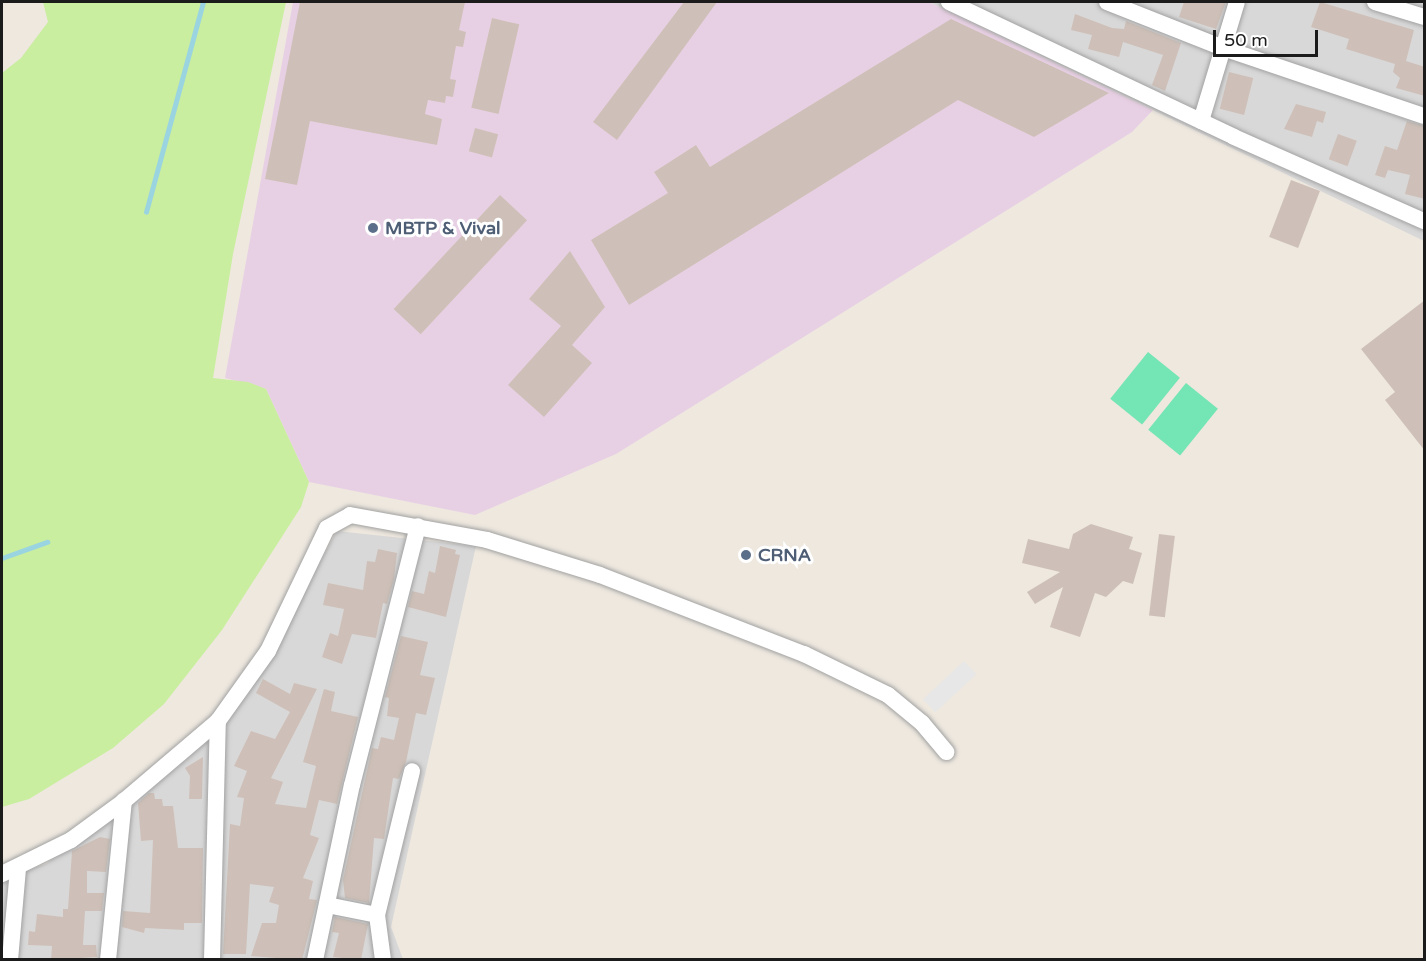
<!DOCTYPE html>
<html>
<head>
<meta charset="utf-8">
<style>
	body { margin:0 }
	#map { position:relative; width:1426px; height:961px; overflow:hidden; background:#eee8df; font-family:"Varela Round",sans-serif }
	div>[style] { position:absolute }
	.residential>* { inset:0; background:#d9d8d8 }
	.industrial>* { inset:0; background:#e8d0e4 }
	.grass>* { inset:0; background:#caee9f }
	.pitch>* { inset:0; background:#74e5b4; transform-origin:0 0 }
	.parking>* { inset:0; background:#e7e7e7; transform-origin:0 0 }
	.stream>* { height:4.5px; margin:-2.25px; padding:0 2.25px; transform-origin:2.25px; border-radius:2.25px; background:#9ad4e0 }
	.building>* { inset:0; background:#cec0b8; transform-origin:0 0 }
	.roads { filter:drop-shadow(0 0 2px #a2a2a2) drop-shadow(0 0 2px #a2a2a2) }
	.minor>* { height:16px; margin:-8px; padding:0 8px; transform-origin:8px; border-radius:8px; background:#fff }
	.dots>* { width:16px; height:16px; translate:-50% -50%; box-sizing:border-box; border:3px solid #fff; border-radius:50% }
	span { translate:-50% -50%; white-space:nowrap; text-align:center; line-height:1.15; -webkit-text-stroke:6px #fff; paint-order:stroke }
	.service-label { font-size:18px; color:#4e5e75; font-weight:700 }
	.left { translate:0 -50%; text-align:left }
	.frame { position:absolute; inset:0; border:3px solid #1b1b1b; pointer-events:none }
	.scale { position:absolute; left:1213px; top:30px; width:105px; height:27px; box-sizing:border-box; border:3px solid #1b1b1b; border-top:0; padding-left:8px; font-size:18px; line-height:21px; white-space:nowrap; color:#1b1b1b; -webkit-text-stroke:4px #fff; paint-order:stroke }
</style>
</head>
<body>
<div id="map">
	<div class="residential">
		<div style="clip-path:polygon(929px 2px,1424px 2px,1424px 241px,1153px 110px)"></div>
		<div style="clip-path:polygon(337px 531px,476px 546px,391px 927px,403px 959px,2px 960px,2px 878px,46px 864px,243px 700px)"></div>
	</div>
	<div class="industrial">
		<div style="clip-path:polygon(293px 2px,929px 2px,1153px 110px,1132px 132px,616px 454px,475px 515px,309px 482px,266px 389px,225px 378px)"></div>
	</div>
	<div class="grass">
		<div style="clip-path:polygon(43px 2px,286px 2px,233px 254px,213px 378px,248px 382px,266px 389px,309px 482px,301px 507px,222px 630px,164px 704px,113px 748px,29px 799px,2px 807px,2px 73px,21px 58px,48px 22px)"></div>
	</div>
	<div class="pitch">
		<div style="left:1148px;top:352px;width:41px;height:60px;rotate:39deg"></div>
		<div style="left:1186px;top:383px;width:41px;height:60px;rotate:39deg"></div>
	</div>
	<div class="parking">
		<div style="left:964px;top:661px;width:18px;height:56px;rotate:47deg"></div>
	</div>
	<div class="stream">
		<div style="left:146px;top:212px;width:218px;rotate:-74.8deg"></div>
		<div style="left:2px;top:558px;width:48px;rotate:-19.6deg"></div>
	</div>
	<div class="building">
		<div style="clip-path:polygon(300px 2px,465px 2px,459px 30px,466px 32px,463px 47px,456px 46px,450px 79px,456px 80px,453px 97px,446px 96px,445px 103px,428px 100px,425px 114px,442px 119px,437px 145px,310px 121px,297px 185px,265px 179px)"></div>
		<div style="clip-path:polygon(684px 2px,717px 2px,617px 140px,593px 122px)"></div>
		<div style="clip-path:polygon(1184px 2px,1226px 2px,1216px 29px,1179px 17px)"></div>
		<div style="clip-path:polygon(1320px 2px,1414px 30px,1406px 61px,1425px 67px,1425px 96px,1396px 88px,1400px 78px,1393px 72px,1395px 64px,1346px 49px,1349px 39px,1311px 27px)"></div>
		<div style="clip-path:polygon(1075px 14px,1112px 28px,1124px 29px,1126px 21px,1181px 43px,1165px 91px,1152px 85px,1163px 55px,1123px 42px,1119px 57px,1088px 49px,1092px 35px,1071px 30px)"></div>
		<div style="left:492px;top:18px;width:28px;height:92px;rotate:13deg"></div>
		<div style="clip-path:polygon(951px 19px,1109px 93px,1034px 137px,958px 100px,629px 305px,591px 240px,668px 193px,654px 172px,696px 145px,710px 167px)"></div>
		<div style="left:1229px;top:72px;width:25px;height:38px;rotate:14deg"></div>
		<div style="clip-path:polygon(1296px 104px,1326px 112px,1323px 123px,1317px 121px,1312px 137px,1284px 129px)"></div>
		<div style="clip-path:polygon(1407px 121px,1425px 126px,1425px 199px,1405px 194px,1410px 175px,1388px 170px,1385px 178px,1375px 175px,1385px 146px,1397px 150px)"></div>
		<div style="left:475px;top:128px;width:24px;height:24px;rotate:15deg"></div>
		<div style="left:1338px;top:134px;width:20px;height:27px;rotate:20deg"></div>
		<div style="left:1291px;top:180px;width:31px;height:61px;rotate:21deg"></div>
		<div style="left:500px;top:195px;width:37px;height:156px;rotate:43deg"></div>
		<div style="clip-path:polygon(570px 251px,605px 307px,572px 345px,592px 363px,544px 417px,508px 385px,561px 326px,529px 299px)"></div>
		<div style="clip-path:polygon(1425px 300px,1425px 451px,1385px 400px,1395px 392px,1361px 349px)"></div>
		<div style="clip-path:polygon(1091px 524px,1133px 537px,1129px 549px,1142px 553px,1133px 584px,1123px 581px,1106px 597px,1095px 593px,1080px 637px,1050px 627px,1063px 587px,1035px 604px,1027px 592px,1060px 572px,1022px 563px,1028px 539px,1069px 549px,1073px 534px)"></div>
		<div style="left:1159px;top:534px;width:16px;height:82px;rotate:7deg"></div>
		<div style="clip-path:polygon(440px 546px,456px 550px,455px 554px,460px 555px,446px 617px,408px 607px,412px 591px,424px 594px,429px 571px,435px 573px)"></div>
		<div style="clip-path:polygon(378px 549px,397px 553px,394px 579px,387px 604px,383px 603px,376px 638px,352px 634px,342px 664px,322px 657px,330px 633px,338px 636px,344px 609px,323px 605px,328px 583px,363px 590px,367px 561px,375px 562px)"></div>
		<div style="clip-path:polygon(401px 636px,428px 642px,420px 675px,435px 678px,426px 715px,416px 713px,406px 762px,399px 779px,393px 778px,384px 839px,374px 838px,369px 903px,345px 898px,343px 880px,372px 748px,378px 749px,381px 737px,394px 740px,399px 718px,387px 716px,389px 698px,385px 697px)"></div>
		<div style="clip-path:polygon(263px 679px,290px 694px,294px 683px,317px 689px,271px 778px,283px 782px,275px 804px,306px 808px,316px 766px,303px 762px,324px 689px,335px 692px,331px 711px,358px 717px,337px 804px,319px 800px,310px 835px,319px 838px,303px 878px,313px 881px,309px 899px,317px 900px,302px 960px,251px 956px,262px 923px,276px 923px,279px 905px,269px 902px,274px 887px,250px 884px,246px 954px,223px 954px,230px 824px,240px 826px,244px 798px,237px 797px,247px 771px,234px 766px,251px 731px,275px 739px,290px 712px,256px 693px)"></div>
		<div style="clip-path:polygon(203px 757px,202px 799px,189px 799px,190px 776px,185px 768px)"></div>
		<div style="clip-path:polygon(149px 793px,154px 793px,155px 799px,162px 799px,163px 806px,173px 806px,178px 848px,203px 848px,202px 923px,184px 923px,184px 930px,145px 928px,144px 933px,122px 927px,123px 911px,150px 913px,153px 840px,141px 841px,138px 803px)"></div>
		<div style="clip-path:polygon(100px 837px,110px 839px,106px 872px,87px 871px,87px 893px,104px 893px,102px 911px,85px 911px,83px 945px,96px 945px,97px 957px,51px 960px,52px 946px,28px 945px,29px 931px,35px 932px,37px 914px,63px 917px,63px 909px,68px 909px,72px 851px)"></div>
		<div style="clip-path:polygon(335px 917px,368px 924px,361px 960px,333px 957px,339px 933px,332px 932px)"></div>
	</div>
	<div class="roads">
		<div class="minor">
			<div style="left:949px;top:2px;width:315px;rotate:25.3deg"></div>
			<div style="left:1234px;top:137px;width:208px;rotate:23.9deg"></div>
			<div style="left:1107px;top:2px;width:125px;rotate:21.6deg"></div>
			<div style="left:1223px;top:48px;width:212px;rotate:18.7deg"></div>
			<div style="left:1375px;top:2px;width:51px;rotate:17deg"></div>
			<div style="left:1201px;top:121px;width:124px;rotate:-73.2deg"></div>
			<div style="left:2px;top:874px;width:77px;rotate:-26.2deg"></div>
			<div style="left:71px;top:840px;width:66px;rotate:-36.3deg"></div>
			<div style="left:124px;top:801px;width:123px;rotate:-40.4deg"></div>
			<div style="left:218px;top:721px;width:86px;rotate:-54.5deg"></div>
			<div style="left:268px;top:651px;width:136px;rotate:-64.4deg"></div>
			<div style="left:327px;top:528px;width:26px;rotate:-29deg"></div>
			<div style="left:350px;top:515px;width:139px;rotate:10.3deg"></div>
			<div style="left:487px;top:540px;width:118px;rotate:17.2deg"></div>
			<div style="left:600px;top:575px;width:219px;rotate:21.2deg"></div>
			<div style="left:804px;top:654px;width:93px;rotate:26deg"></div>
			<div style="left:888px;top:695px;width:44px;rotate:39.5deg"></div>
			<div style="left:922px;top:723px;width:38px;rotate:50deg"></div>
			<div style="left:327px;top:905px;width:51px;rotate:11.3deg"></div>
			<div style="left:10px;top:960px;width:91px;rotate:-85deg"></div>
			<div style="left:108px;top:960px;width:160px;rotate:-84.3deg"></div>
			<div style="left:212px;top:960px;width:239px;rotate:-88.6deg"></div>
			<div style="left:315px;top:960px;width:179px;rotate:-78.1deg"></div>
			<div style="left:352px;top:785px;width:267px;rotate:-75.7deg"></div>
			<div style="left:383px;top:960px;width:45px;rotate:-97.6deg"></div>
			<div style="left:377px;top:915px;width:148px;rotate:-76.3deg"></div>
		</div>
	</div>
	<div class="dots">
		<div style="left:373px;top:228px;background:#5c6f8a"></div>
		<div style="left:746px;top:555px;background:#5c6f8a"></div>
	</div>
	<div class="service-label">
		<span class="left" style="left:385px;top:228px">MBTP &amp; Vival</span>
		<span class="left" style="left:758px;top:555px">CRNA</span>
	</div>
	<div class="frame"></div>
	<div class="scale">50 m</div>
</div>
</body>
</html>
